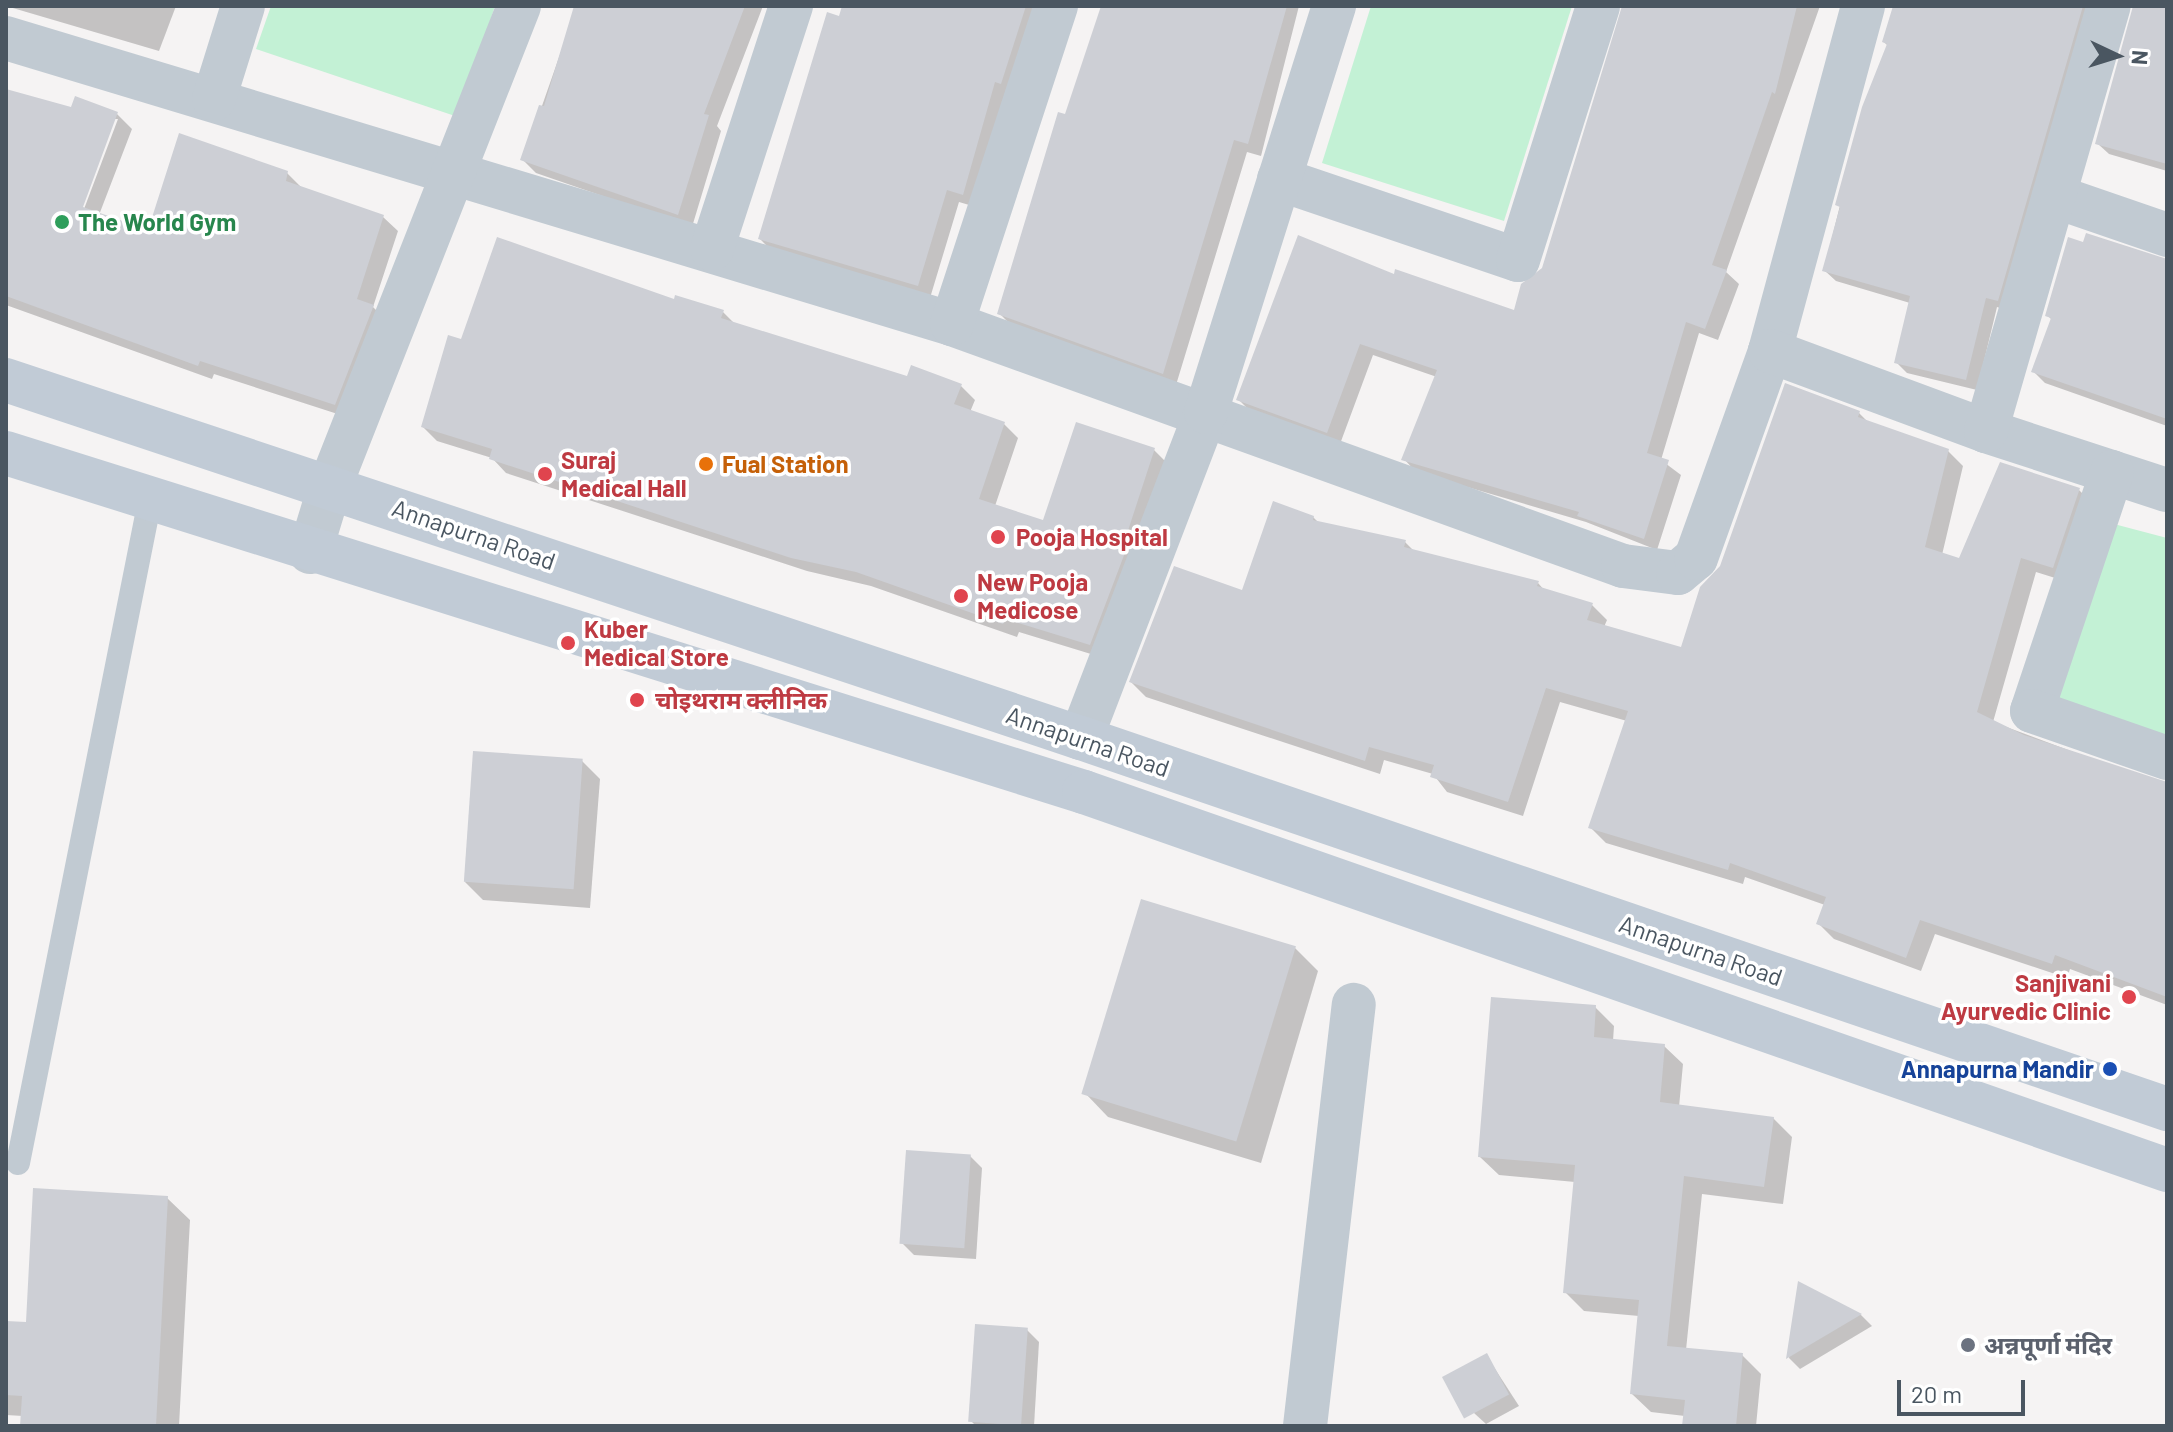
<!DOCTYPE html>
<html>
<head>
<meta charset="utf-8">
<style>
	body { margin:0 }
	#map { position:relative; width:2173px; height:1432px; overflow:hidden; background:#f5f3f3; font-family:Barlow,"Noto Sans Devanagari",sans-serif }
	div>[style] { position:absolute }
	.green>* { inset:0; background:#c3f1d5 }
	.shadow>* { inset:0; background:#0003 }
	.building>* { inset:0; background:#cdcfd5; transform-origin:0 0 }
	.service>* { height:24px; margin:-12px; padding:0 12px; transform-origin:12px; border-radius:12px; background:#c1cad2 }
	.minor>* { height:44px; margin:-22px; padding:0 22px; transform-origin:22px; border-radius:22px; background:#c1cad2 }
	.secondary>* { height:44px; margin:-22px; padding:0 22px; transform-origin:22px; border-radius:22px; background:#c1cbd6 }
	.dots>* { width:22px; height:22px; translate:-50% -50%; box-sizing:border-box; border:4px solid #fff; border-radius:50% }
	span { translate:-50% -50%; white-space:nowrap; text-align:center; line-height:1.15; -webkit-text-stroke:7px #fff; paint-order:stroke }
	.leisure-label { font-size:24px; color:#27864d; font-weight:700 }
	.left { translate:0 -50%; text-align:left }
	.health-label { font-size:24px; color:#be3a42; font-weight:700 }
	.right { translate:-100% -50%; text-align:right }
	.food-label { font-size:24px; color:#c56008; font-weight:700 }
	.street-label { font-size:24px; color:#4a5661 }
	.transit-label { font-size:24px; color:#164399; font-weight:700 }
	.worship-label { font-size:24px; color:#5b616d; font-weight:700 }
	.frame { position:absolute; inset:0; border:8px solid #4a5661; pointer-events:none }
	.north { position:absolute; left:2077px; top:16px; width:80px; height:80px; -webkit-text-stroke:6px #fff; paint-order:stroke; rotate:94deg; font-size:22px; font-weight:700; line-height:32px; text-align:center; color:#4a5661 }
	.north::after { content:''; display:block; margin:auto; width:28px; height:36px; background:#4a5661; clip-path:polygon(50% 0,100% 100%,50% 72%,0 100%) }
	.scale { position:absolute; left:1897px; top:1380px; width:128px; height:36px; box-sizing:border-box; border:4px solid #4a5661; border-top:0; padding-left:10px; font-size:24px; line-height:28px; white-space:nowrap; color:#4a5661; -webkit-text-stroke:6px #fff; paint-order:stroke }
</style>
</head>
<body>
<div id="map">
	<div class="green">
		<div style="clip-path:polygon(271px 6px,495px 6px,458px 117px,256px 49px)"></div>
		<div style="clip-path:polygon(1371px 6px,1572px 6px,1504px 221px,1322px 163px)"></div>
		<div style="clip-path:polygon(2114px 524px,2167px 538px,2167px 746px,2052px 711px)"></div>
	</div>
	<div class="shadow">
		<div style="clip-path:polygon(6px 6px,176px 6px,159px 51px)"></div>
		<div style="clip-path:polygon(577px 6px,763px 6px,717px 126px,721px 131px,692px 227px,536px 173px,523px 160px)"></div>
		<div style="clip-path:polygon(844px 6px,1042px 6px,976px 207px,959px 202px,930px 298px,773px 252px,760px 239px)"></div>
		<div style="clip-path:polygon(1103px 6px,1299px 6px,1261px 156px,1247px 152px,1176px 385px,1012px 326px,999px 313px)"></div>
		<div style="clip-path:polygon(1624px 6px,1820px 6px,1726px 272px,1739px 284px,1718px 340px,1699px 333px,1661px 460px,1681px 475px,1657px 550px,1586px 522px,1416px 472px,1404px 459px,1437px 377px,1373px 355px,1340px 444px,1251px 412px,1238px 399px,1395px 277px,1515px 313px,1543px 269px)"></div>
		<div style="clip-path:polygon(1895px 6px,2100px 6px,2009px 311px,1997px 307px,1977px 390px,1907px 373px,1896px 362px,1910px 303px,1836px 281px,1824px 270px,1864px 108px,1888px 46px,1884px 42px)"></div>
		<div style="clip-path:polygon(2134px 6px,2167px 6px,2167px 171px,2109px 154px,2097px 143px)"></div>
		<div style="clip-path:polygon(evenodd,6px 91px,72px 109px,117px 114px,132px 129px,99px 215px,149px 233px,287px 173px,302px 188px,383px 217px,398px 231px,373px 307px,387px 321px,350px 418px,214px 374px,212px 379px,6px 305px,6px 91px,114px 119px,118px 119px,81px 217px,77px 216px,114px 119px)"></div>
		<div style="clip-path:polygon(2167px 261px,2167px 426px,2045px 383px,2033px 371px,2052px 320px,2048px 316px)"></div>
		<div style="clip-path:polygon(675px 301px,723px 312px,736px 325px,908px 379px,961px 386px,975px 400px,970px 412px,1004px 424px,1018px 438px,995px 506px,1044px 523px,1154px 450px,1168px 464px,1104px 658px,1019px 632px,1017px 637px,871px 586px,807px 571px,506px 473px,492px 458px,437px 441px,423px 427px,462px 341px)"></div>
		<div style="clip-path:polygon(1859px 413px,1869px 423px,1948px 451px,1963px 466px,1942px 555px,1961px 560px,2079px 490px,2094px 505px,2068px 582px,2036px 572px,1993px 722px,2159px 784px,2167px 782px,2167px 1005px,2070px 969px,2067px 978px,1935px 934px,1921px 971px,1834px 939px,1819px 924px,1825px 905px,1745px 877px,1743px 884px,1606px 843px,1591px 828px,1627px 721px,1560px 702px,1523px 816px,1447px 792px,1433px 774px,1384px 760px,1380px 774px,1146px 697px,1131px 682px,1243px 593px,1313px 517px,1319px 523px,1405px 542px,1415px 552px,1538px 583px,1545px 591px,1592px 605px,1607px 620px,1604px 627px,1683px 649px)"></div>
		<div style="clip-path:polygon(582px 761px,600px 779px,590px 908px,483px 900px,465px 882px)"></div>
		<div style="clip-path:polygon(1295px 948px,1318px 971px,1261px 1163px,1108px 1117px,1085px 1093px)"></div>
		<div style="clip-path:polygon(1595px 1007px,1614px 1026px,1613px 1041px,1664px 1046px,1683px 1064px,1679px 1107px,1773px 1118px,1792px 1137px,1783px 1204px,1702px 1194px,1686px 1350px,1742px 1355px,1761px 1374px,1756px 1426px,1684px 1426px,1685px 1416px,1651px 1412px,1632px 1394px,1639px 1316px,1584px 1311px,1565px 1292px,1575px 1182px,1499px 1175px,1480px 1157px)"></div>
		<div style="clip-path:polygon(970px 1156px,982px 1168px,976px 1259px,914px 1255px,902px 1243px)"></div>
		<div style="clip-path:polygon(167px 1198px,190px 1220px,179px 1426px,22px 1426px,23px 1416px,6px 1415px,6px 1323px,28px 1324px)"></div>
		<div style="clip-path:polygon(1799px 1284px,1861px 1315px,1872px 1326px,1800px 1369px,1789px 1358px)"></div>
		<div style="clip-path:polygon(1027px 1330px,1039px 1342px,1034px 1426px,976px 1426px,971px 1421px)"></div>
		<div style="clip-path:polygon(1486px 1355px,1519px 1406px,1486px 1424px,1474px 1413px)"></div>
	</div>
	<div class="building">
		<div style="clip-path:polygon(574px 6px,745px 6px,704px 114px,709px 115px,678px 215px,520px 160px,539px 105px,544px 106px)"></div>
		<div style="clip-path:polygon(842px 6px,1026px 6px,1001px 84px,995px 82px,963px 195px,947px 190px,918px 286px,758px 239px,827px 12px,839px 16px)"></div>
		<div style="clip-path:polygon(1101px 6px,1287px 6px,1248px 144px,1234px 140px,1163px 374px,997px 314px,1058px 112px,1065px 114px)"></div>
		<div style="clip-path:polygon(1622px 6px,1797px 6px,1775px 94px,1772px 92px,1712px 265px,1727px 270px,1705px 329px,1686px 322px,1647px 453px,1669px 460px,1644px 539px,1577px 516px,1579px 512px,1401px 460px,1437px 370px,1360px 344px,1327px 433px,1236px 400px,1298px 235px,1394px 274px,1395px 269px,1514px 310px,1521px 284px,1542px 268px)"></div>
		<div style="clip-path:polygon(1893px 6px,2083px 6px,1998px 301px,1986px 298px,1966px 380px,1894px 363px,1910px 296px,1822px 271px,1840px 207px,1835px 205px,1862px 107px,1887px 44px,1882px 42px)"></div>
		<div style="clip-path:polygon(2133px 6px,2167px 6px,2167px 164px,2095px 144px)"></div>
		<div style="clip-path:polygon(6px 89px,71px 107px,75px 96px,118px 112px,83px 207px,148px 230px,179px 133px,288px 171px,286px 181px,384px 215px,357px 299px,374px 305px,335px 405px,200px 361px,198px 366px,6px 296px)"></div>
		<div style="clip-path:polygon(2086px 233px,2167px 259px,2167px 419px,2031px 372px,2051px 318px,2045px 316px,2068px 237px,2083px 242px)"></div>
		<div style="clip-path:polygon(497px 237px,674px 299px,675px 295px,724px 310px,721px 318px,907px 376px,911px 365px,962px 384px,954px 404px,1005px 422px,979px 499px,1043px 520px,1076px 422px,1155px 448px,1122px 549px,1126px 550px,1090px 645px,1005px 619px,1003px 624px,856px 572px,791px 558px,489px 459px,492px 449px,421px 427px,448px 335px,461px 339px)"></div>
		<div style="clip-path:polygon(1785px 383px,1860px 411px,1858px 417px,1949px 449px,1925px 547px,1959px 558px,2000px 462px,2080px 488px,2053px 568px,2021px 558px,1977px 712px,2024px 735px,2167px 782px,2167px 997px,2055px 955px,2052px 964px,1920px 920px,1906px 958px,1816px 924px,1826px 897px,1730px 863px,1728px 870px,1588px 828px,1628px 711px,1546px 688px,1508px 802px,1430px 777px,1434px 765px,1369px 747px,1365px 761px,1129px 682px,1174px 566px,1242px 590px,1273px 501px,1314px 516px,1313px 520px,1406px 540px,1404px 547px,1539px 581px,1537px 586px,1593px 603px,1587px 620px,1681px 647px,1700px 587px,1720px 566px)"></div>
		<div style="left:473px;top:751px;width:110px;height:131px;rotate:4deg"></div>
		<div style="left:1141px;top:899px;width:162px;height:204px;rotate:17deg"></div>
		<div style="clip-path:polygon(1491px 997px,1596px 1005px,1594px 1037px,1665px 1044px,1660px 1102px,1774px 1117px,1764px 1187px,1684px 1176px,1667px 1346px,1743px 1353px,1736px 1426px,1682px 1426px,1685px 1400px,1630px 1394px,1639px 1300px,1563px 1293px,1575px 1165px,1478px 1157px)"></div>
		<div style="left:906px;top:1150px;width:65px;height:94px;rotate:4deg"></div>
		<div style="clip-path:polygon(33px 1188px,168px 1196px,156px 1426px,20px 1426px,22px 1396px,6px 1395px,6px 1321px,26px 1322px)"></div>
		<div style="clip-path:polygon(1798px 1281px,1862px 1314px,1786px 1359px)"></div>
		<div style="left:975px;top:1324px;width:53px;height:98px;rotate:4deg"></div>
		<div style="left:1487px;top:1353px;width:47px;height:51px;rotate:62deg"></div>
	</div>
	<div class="service">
		<div style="left:18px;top:1163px;width:676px;rotate:-78.74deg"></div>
	</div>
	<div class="minor">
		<div style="left:6px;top:38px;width:988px;rotate:16.82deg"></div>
		<div style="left:952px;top:324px;width:713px;rotate:19.83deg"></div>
		<div style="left:1623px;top:566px;width:55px;rotate:7.3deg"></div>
		<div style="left:1678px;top:573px;width:23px;rotate:-40deg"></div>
		<div style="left:1696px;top:558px;width:220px;rotate:-70.3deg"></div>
		<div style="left:1770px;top:351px;width:357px;rotate:-74.9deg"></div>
		<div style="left:214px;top:99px;width:97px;rotate:-72.7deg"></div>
		<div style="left:1279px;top:179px;width:252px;rotate:18.7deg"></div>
		<div style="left:1518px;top:260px;width:266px;rotate:-72.5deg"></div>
		<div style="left:2054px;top:196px;width:120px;rotate:19deg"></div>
		<div style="left:712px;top:249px;width:256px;rotate:-72deg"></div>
		<div style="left:952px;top:324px;width:335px;rotate:-71.9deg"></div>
		<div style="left:1770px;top:351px;width:230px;rotate:20.3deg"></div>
		<div style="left:1986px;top:431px;width:190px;rotate:18.1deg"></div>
		<div style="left:1986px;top:431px;width:442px;rotate:-73.9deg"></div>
		<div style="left:2112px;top:472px;width:252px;rotate:108.5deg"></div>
		<div style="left:2032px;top:711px;width:143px;rotate:19.2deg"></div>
		<div style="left:310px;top:552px;width:69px;rotate:-73.1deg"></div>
		<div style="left:330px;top:486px;width:516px;rotate:-68.51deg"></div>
		<div style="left:1081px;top:738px;width:349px;rotate:-69deg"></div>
		<div style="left:1206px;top:412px;width:426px;rotate:-72.5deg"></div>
		<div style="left:1305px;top:1426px;width:424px;rotate:-83.4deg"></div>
	</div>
	<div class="secondary">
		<div style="left:6px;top:380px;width:1133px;rotate:18.42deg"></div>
		<div style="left:1081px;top:738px;width:1148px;rotate:18.86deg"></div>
		<div style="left:6px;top:453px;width:1130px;rotate:17.46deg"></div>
		<div style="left:1084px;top:792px;width:1147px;rotate:19.24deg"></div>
	</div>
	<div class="dots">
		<div style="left:62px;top:222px;background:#2e9e5b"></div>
		<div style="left:706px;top:464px;background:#e8710a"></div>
		<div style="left:545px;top:474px;background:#e0444e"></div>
		<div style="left:998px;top:537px;background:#e0444e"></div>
		<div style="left:961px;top:596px;background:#e0444e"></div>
		<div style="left:568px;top:643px;background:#e0444e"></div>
		<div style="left:637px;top:700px;background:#e0444e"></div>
		<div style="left:2129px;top:997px;background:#e0444e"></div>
		<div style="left:2110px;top:1069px;background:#1a4fb4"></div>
		<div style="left:1968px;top:1345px;background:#6b7280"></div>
	</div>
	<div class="leisure-label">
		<span class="left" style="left:78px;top:222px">The World Gym</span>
	</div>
	<div class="health-label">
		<span class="left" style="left:561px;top:474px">Suraj<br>Medical Hall</span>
		<span class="left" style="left:1016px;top:537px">Pooja Hospital</span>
		<span class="left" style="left:977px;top:596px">New Pooja<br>Medicose</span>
		<span class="left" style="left:584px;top:643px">Kuber<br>Medical Store</span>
		<span class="left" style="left:655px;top:700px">चोइथराम क्लीनिक</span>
		<span class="right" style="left:2111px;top:997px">Sanjivani<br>Ayurvedic Clinic</span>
	</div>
	<div class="food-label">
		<span class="left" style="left:722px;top:464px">Fual Station</span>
	</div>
	<div class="street-label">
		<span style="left:474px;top:534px;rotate:19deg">Annapurna Road</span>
		<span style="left:1088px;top:741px;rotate:19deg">Annapurna Road</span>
		<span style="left:1701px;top:950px;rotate:19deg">Annapurna Road</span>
	</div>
	<div class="transit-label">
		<span class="right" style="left:2094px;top:1069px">Annapurna Mandir</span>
	</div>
	<div class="worship-label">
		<span class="left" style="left:1984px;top:1345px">अन्नपूर्णा मंदिर</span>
	</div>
	<div class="frame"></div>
	<div class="north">N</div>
	<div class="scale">20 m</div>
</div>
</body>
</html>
